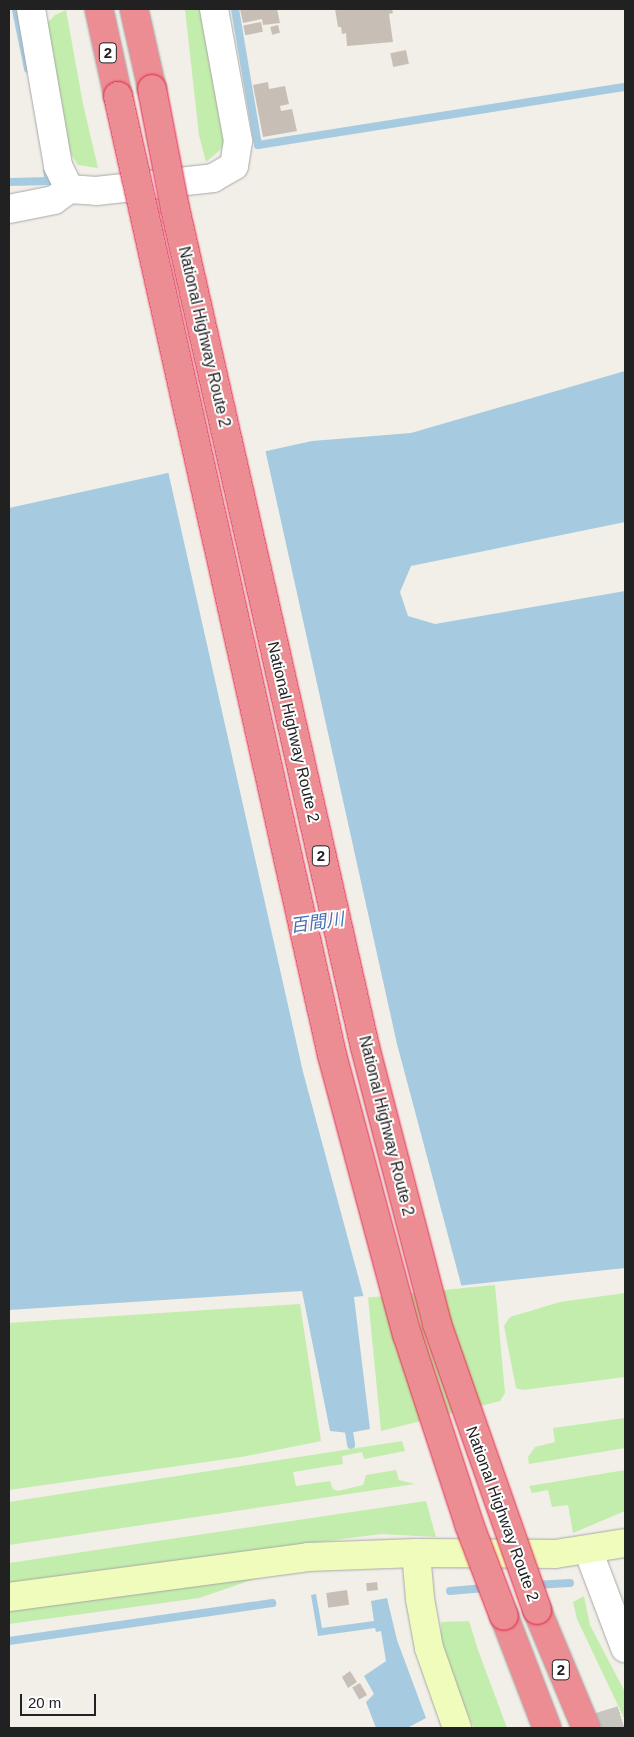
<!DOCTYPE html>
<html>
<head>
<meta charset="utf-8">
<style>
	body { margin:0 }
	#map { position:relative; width:634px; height:1737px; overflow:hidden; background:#f1efe7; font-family:Helvetica,"Noto Sans JP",sans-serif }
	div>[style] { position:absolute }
	.grass>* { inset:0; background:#c3edac }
	.water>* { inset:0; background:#a6cbe0 }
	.pier>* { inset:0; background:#f1efe7 }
	.stream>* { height:8px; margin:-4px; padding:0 4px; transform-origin:4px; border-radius:4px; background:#a6cbe0 }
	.building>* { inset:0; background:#c7bfb6; transform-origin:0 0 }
	.street-tunnel>* { height:28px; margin-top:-14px; transform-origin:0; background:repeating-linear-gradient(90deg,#c7c6bf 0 28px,transparent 0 42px) }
	.roads { filter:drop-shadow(0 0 1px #a8a8a8) drop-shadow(0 0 1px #a8a8a8) }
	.street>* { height:28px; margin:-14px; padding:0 14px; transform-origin:14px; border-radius:14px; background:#fff }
	.secondary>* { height:28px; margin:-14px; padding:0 14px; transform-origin:14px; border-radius:14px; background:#f0fcbb }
	.highway>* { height:28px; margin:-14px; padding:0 14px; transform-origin:14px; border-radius:14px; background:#eb8d92 }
	.bridges { filter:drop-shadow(0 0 1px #e2224a) drop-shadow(0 0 1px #e2224a) }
	.highway-bridge>* { height:28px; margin:-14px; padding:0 14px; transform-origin:14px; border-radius:14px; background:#eb8d92 }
	span { translate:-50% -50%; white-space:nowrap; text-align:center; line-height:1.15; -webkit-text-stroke:4px #fff; paint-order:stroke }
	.shield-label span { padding:1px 4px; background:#fff; border:1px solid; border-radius:4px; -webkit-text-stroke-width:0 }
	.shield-label { font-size:15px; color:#212121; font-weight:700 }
	.street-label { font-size:16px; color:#212121 }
	.water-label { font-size:18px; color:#4870b5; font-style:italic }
	.frame { position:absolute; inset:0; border:10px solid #212121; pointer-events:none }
	.scale { position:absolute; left:20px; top:1694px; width:76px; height:22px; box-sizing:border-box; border:2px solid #212121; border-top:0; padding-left:6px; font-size:15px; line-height:18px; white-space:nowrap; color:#212121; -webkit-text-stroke:4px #fff; paint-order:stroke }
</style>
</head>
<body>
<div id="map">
	<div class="grass">
		<div style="clip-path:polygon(185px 9px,204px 9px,228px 138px,219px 151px,206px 162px,199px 135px)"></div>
		<div style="clip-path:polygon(66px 10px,83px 104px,98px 168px,78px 165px,68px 149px,46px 24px,55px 15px)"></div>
		<div style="clip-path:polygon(495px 1285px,505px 1393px,500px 1401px,381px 1431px,368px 1297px)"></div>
		<div style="clip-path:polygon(625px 1293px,625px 1377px,522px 1390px,516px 1388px,504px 1326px,510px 1317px,560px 1302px)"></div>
		<div style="clip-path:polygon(300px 1304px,321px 1441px,241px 1457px,9px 1490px,9px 1323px)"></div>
		<div style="clip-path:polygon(625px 1418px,625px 1448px,529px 1464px,528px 1457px,535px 1447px,555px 1442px,553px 1428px)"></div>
		<div style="clip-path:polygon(402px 1441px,405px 1451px,364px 1459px,362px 1452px,342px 1456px,343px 1464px,293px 1472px,296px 1486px,330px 1481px,333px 1489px,338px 1491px,363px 1485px,366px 1475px,396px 1470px,399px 1480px,415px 1484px,9px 1545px,9px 1502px)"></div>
		<div style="clip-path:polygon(625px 1470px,625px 1511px,573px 1533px,568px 1505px,552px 1507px,548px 1490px,532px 1493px,529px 1486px)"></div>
		<div style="clip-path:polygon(426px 1501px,436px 1537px,381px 1534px,9px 1583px,9px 1563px)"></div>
		<div style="clip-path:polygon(263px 1576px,199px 1598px,9px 1624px,9px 1610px)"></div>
		<div style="clip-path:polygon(584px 1596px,590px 1625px,625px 1692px,625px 1720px,577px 1619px,573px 1602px)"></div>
		<div style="clip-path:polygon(469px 1621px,478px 1650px,507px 1728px,474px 1728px,447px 1667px,441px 1645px,441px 1622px)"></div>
	</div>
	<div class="water">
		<div style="clip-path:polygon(625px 371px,625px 522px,411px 566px,400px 592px,408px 616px,435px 624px,625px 591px,625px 1268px,354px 1297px,370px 1429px,349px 1433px,330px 1431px,302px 1291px,9px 1310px,9px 508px,312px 441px,411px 433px)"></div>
		<div style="clip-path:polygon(316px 1594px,322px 1628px,374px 1621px,371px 1601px,387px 1598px,397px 1640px,426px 1718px,407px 1728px,376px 1728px,366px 1702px,374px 1694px,364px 1676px,386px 1661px,381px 1631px,376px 1632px,375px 1628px,318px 1636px,311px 1595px)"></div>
	</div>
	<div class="pier">
		<div style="clip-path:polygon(265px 449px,397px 1044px,462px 1288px,364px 1298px,303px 1072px,168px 471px)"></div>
	</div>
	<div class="stream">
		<div style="left:235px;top:9px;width:138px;rotate:80.4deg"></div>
		<div style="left:258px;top:145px;width:372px;rotate:-9deg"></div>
		<div style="left:16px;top:10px;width:60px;rotate:78.5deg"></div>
		<div style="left:9px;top:182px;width:40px;rotate:-1.4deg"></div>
		<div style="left:49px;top:181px;width:10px;rotate:-101deg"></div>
		<div style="left:348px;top:1425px;width:20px;rotate:81deg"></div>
		<div style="left:534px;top:1585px;width:36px;rotate:-3deg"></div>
		<div style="left:450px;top:1591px;width:38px;rotate:-5deg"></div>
		<div style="left:9px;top:1641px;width:266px;rotate:-8.2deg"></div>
	</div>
	<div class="building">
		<div style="clip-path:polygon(240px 9px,277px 9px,280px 23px,263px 25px,262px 19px,243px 23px)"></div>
		<div style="clip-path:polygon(335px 9px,392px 9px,393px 13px,389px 14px,393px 42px,347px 46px,346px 33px,342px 34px,341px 27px,338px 27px)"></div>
		<div style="left:261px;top:22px;width:10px;height:18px;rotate:79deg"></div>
		<div style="left:278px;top:25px;width:8px;height:8px;rotate:76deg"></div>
		<div style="left:406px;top:50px;width:14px;height:16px;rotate:78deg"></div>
		<div style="clip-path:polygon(268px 82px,269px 89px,285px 86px,289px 104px,280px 106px,281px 111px,292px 109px,297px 131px,263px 137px,253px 85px)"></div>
		<div style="left:377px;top:1582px;width:8px;height:11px;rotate:83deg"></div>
		<div style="left:347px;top:1590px;width:15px;height:21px;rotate:82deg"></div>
		<div style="clip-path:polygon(350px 1671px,357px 1682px,348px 1688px,342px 1677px)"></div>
		<div style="left:360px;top:1683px;width:14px;height:9px;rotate:60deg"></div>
	</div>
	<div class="street-tunnel">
		<div style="left:595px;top:1728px;width:31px;rotate:-17deg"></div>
	</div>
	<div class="roads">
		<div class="street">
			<div style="left:31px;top:9px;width:159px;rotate:80.2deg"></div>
			<div style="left:58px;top:166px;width:25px;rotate:64deg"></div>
			<div style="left:9px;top:209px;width:46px;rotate:-11.3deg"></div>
			<div style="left:54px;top:200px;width:19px;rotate:-36deg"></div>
			<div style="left:69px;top:189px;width:27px;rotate:4deg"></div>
			<div style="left:96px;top:191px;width:118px;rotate:-6.3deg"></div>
			<div style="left:213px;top:178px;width:24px;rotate:-30deg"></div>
			<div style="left:234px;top:166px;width:25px;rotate:-81deg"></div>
			<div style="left:238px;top:141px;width:134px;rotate:-100.3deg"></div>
			<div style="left:588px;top:1550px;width:105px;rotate:69.3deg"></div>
		</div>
		<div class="secondary">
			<div style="left:416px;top:1553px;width:46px;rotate:85deg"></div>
			<div style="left:420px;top:1599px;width:50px;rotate:79.6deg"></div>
			<div style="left:429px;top:1648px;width:85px;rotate:70.7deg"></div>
			<div style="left:9px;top:1597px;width:302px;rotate:-7.6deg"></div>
			<div style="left:308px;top:1557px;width:108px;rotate:-2.1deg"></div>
			<div style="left:416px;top:1553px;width:139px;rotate:0.4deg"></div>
			<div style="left:555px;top:1554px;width:71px;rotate:-8.9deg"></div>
		</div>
		<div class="highway">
			<div style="left:99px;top:9px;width:89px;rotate:77.7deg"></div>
			<div style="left:134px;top:9px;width:82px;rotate:77.3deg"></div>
			<div style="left:537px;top:1610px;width:128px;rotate:67.4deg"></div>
			<div style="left:504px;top:1616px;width:120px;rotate:69deg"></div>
		</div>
	</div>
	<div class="bridges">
		<div class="highway-bridge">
			<div style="left:152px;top:89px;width:121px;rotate:79.1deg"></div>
			<div style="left:175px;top:208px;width:860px;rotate:77.24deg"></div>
			<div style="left:365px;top:1047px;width:286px;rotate:75.4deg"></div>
			<div style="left:437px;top:1324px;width:303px;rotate:70.7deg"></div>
			<div style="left:118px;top:96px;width:983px;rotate:77.42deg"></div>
			<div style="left:332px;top:1055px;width:289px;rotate:75deg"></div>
			<div style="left:407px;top:1334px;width:200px;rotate:71.9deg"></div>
			<div style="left:469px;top:1524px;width:98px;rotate:69.2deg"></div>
		</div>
	</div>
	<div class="shield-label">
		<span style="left:108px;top:53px">2</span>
		<span style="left:321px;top:856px">2</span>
		<span style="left:561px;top:1670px">2</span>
	</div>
	<div class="street-label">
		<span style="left:204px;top:337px;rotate:77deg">National Highway Route 2</span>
		<span style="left:293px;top:732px;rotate:77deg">National Highway Route 2</span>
		<span style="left:386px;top:1126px;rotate:76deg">National Highway Route 2</span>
		<span style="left:502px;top:1514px;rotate:70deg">National Highway Route 2</span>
	</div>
	<div class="water-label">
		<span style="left:317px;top:923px;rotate:-8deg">百間川</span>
	</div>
	<div class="frame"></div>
	<div class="scale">20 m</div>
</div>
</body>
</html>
